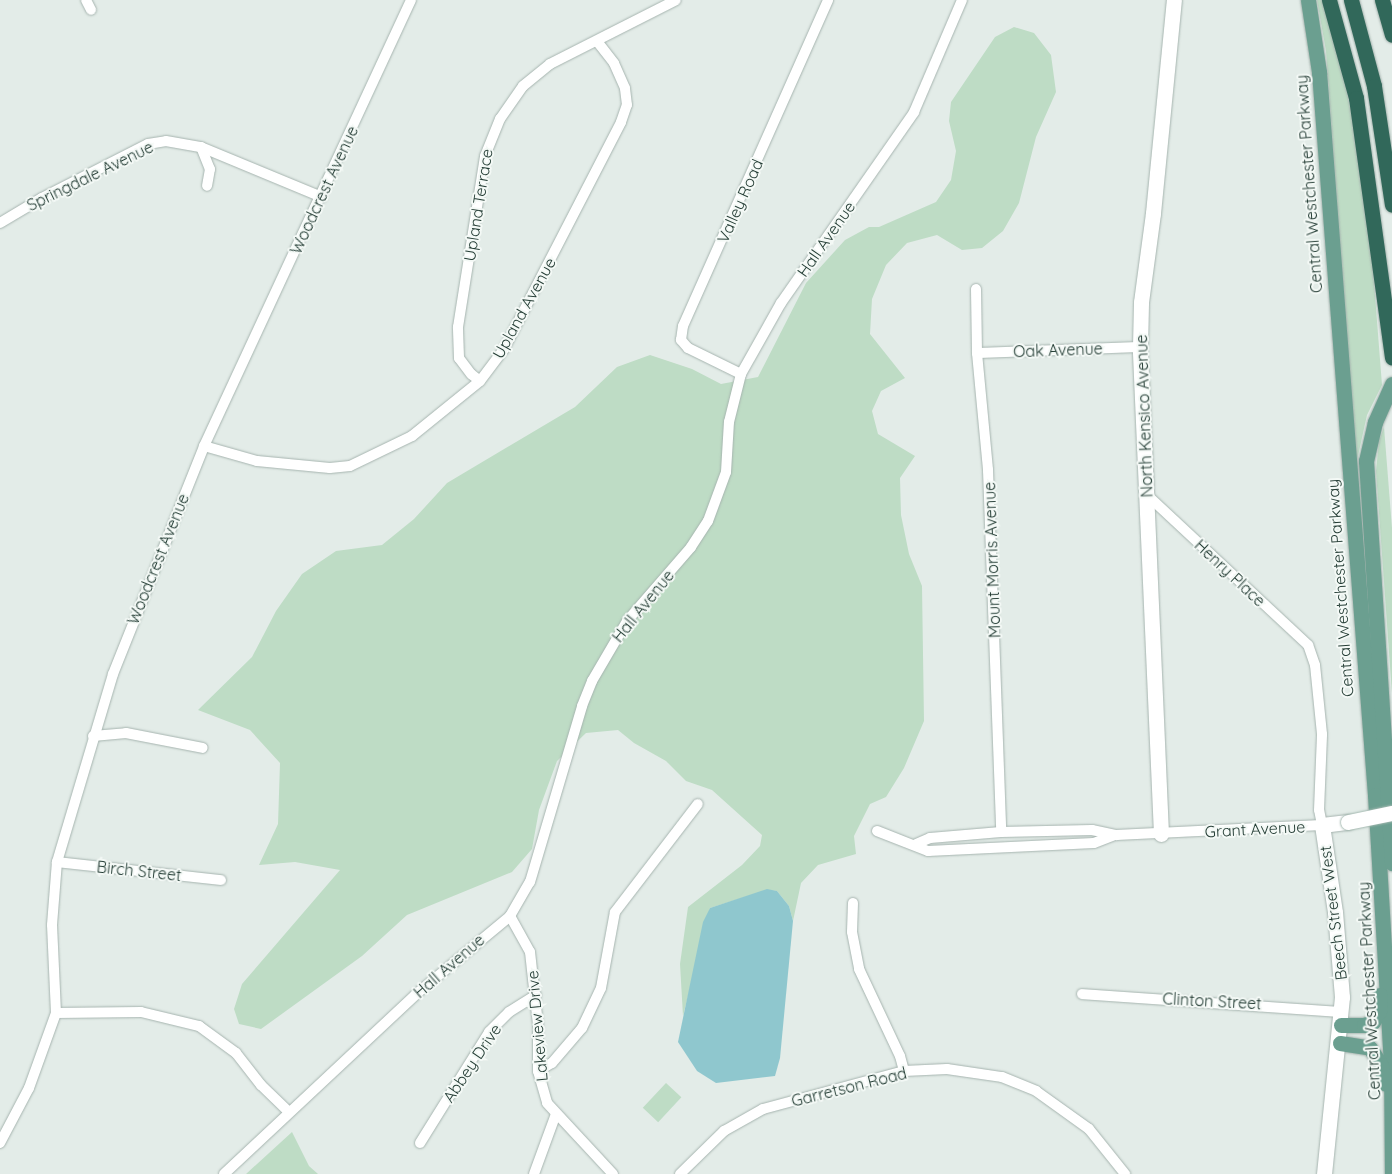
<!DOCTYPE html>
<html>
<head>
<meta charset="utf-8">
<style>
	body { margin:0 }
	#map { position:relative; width:1392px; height:1174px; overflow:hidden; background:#e3ece8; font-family:Quicksand,sans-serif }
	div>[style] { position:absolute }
	.green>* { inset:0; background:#bedcc5; transform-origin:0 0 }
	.water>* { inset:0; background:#8fc7ce }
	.roads { filter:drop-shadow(0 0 1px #a6b4af) drop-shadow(0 0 1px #a6b4af) }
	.street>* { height:10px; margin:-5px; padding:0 5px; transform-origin:5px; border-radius:5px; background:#fff }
	.secondary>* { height:15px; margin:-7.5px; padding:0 7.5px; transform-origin:7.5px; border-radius:7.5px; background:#fff }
	.primary>* { height:15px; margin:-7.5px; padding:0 7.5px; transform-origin:7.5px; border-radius:7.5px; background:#6b9f90 }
	.highway>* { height:15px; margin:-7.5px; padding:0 7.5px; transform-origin:7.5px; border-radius:7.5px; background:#31685a }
	.bridges { filter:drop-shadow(0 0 1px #a2b7af) drop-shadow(0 0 1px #a2b7af) }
	.secondary-bridge>* { height:15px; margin:-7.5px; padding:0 7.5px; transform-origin:7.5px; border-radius:7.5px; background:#fff }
	span { translate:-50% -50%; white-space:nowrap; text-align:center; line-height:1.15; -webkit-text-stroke:4px #f4f9f6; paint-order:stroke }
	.street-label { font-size:16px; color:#243d35 }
</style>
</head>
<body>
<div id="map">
	<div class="green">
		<div style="clip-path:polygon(1317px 0,1322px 0,1341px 63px,1355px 132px,1373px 270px,1382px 385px,1367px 415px,1356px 465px,1326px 51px)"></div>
		<div style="clip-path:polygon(1014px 27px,1034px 33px,1051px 55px,1056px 92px,1036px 137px,1019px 203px,1003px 231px,982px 248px,962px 250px,937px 235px,907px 243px,886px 265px,872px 299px,870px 334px,905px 378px,881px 391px,872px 411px,878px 434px,915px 456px,900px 478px,901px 515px,909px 554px,922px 586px,924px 721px,904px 768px,886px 797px,870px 804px,854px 836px,856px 854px,818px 865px,801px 883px,793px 921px,789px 906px,777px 891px,767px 890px,710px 908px,683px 1016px,680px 964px,688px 907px,742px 865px,760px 846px,762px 835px,712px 790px,686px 781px,666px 761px,634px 743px,618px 730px,586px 733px,557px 761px,539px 810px,532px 849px,512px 872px,407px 915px,362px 956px,261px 1029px,239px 1024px,234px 1009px,242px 984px,340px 870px,295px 862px,259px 865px,278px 824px,280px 763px,250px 730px,198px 710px,252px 657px,276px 611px,302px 574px,336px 551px,382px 545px,414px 519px,447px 483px,575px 407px,617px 367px,650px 355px,692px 369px,721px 384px,758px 377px,806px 283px,845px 240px,869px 227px,879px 227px,936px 202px,951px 180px,956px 151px,949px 121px,951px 102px,995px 37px)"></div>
		<div style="clip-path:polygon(1384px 427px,1392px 528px,1392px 694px,1376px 471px,1379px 441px)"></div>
		<div style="left:666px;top:1083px;width:21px;height:34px;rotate:43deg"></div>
		<div style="clip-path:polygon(292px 1132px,309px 1166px,318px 1174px,246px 1174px)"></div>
	</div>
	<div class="water">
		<div style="clip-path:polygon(767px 889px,777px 891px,789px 906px,793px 921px,780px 1058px,775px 1076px,716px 1083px,697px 1071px,678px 1042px,703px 922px,710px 908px)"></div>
	</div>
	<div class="roads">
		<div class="street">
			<div style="left:86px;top:0;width:11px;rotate:63deg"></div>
			<div style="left:201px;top:147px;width:24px;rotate:68deg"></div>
			<div style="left:210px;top:169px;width:17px;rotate:100deg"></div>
			<div style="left:0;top:223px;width:49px;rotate:-30.8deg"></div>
			<div style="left:42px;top:198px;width:119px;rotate:-27deg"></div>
			<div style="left:148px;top:144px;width:18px;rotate:-9deg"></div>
			<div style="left:166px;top:141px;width:36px;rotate:10deg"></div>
			<div style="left:201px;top:147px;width:131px;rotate:22.5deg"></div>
			<div style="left:976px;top:289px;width:64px;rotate:89.1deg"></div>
			<div style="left:977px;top:353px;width:118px;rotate:84.6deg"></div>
			<div style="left:988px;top:470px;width:362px;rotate:87.9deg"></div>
			<div style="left:977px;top:353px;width:163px;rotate:-2.1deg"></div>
			<div style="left:741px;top:374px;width:59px;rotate:-153.9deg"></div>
			<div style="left:688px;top:348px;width:11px;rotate:-131deg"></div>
			<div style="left:681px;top:340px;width:14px;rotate:-82deg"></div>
			<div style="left:683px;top:326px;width:357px;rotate:-66deg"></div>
			<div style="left:480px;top:381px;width:11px;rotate:-142deg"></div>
			<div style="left:471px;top:374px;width:20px;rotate:-127deg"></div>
			<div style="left:459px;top:358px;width:31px;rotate:-92deg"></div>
			<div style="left:458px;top:327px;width:173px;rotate:-81deg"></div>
			<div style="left:485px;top:156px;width:40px;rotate:-68deg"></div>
			<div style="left:500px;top:119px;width:40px;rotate:-55.1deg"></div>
			<div style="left:523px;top:86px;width:35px;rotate:-39deg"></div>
			<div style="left:550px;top:64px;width:141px;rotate:-26.9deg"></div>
			<div style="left:204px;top:446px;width:55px;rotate:15.8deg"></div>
			<div style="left:257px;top:461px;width:73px;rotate:5.5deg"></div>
			<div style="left:330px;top:468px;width:20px;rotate:-6deg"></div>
			<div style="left:350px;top:466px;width:69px;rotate:-25.8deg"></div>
			<div style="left:412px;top:436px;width:87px;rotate:-39deg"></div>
			<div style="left:480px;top:381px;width:40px;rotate:-53deg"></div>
			<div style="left:504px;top:349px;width:255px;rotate:-62.7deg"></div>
			<div style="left:621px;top:122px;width:18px;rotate:-71deg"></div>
			<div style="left:627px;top:105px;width:17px;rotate:-97deg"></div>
			<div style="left:625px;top:88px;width:27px;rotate:-114deg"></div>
			<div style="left:614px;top:63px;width:28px;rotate:-128deg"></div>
			<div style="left:93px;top:736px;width:33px;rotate:-5deg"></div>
			<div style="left:126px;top:733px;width:78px;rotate:11deg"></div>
			<div style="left:877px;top:831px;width:55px;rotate:21.4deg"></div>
			<div style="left:928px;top:851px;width:166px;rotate:-2.8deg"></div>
			<div style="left:1094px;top:843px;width:22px;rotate:-21deg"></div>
			<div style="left:916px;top:844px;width:15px;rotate:-23deg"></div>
			<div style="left:930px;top:838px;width:71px;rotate:-4.8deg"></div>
			<div style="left:1001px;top:832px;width:91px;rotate:-1.3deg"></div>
			<div style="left:1092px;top:830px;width:25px;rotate:12deg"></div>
			<div style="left:1116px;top:835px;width:206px;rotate:-2.8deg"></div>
			<div style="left:1322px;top:825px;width:15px;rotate:-101deg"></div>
			<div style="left:1319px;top:810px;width:76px;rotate:-87.7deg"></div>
			<div style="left:1322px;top:734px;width:69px;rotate:-95.8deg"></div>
			<div style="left:1315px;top:665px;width:21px;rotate:-109deg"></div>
			<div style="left:1308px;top:645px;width:220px;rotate:-137deg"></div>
			<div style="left:57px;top:862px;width:165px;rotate:6.3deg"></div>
			<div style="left:853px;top:903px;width:29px;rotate:92deg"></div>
			<div style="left:852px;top:932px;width:38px;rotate:79deg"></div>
			<div style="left:859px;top:969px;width:96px;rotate:64.8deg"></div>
			<div style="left:900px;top:1056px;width:16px;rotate:75deg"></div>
			<div style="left:510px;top:916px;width:41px;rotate:60.9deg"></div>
			<div style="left:530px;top:952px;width:72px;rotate:83.7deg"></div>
			<div style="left:538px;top:1024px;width:47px;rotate:90deg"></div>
			<div style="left:538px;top:1071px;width:33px;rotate:74deg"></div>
			<div style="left:547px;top:1103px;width:97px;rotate:47.1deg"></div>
			<div style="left:1082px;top:994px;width:261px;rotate:4deg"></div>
			<div style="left:56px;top:1013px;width:85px;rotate:-0.7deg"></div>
			<div style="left:141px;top:1012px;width:60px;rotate:13.6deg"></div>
			<div style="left:199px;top:1026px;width:46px;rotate:36.1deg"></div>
			<div style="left:236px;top:1053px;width:41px;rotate:52deg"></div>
			<div style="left:261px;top:1085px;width:39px;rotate:44deg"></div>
			<div style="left:538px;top:1071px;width:16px;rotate:-30deg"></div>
			<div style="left:552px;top:1063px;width:46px;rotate:-49.4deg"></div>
			<div style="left:582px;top:1028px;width:44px;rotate:-64.6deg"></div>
			<div style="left:601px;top:988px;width:77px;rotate:-79.6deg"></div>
			<div style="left:615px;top:912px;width:136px;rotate:-52.5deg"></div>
			<div style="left:0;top:1143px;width:62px;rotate:-62.2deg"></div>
			<div style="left:29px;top:1088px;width:80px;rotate:-70.2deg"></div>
			<div style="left:56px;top:1013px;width:88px;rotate:-92.6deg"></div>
			<div style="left:52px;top:925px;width:63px;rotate:-85.5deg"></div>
			<div style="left:57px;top:862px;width:196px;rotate:-73.4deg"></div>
			<div style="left:113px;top:674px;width:245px;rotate:-68.2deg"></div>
			<div style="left:204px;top:446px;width:492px;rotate:-65.1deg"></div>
			<div style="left:420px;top:1143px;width:131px;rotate:-58.1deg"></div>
			<div style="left:489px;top:1032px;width:28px;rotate:-45deg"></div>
			<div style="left:509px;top:1012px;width:32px;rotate:-32deg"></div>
			<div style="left:224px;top:1174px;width:262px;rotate:-43.1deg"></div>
			<div style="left:415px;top:995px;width:124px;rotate:-39.7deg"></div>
			<div style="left:510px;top:916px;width:39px;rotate:-60deg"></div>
			<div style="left:530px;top:882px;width:184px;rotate:-73.5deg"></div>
			<div style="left:582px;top:706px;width:27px;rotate:-68deg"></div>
			<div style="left:592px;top:681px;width:69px;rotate:-59.7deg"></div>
			<div style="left:627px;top:621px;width:98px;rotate:-49.1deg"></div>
			<div style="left:691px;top:547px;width:31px;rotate:-57deg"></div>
			<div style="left:708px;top:521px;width:52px;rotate:-69.8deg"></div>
			<div style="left:726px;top:472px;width:50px;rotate:-86.6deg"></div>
			<div style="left:729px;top:422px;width:49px;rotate:-76deg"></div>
			<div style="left:741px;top:374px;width:81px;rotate:-60.6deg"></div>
			<div style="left:781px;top:303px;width:233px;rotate:-55.1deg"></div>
			<div style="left:914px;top:112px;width:122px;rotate:-66.8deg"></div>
			<div style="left:534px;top:1174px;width:64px;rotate:-69.9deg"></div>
			<div style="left:680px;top:1174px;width:62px;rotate:-44.3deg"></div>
			<div style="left:724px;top:1131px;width:45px;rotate:-29.4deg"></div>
			<div style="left:763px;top:1109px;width:146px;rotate:-15.1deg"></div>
			<div style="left:904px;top:1071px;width:43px;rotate:-2.7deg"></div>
			<div style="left:947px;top:1069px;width:56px;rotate:8.3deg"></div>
			<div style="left:1002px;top:1077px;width:37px;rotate:22deg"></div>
			<div style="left:1036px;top:1091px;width:65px;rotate:35.6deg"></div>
			<div style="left:1089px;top:1129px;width:58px;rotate:51.3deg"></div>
		</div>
		<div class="secondary">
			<div style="left:1161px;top:834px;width:487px;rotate:-92.5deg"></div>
			<div style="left:1140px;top:347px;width:45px;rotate:-88.7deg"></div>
			<div style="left:1141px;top:302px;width:90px;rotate:-82.3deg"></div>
			<div style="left:1153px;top:213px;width:214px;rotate:-84.4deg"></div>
			<div style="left:1324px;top:1174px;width:178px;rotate:-84.2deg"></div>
			<div style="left:1342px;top:997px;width:85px;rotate:-94.7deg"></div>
			<div style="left:1335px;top:912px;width:88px;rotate:-98.5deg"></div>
			<div style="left:1322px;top:825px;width:26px;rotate:-7deg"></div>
		</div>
		<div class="primary">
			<div style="left:1308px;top:0;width:73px;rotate:81.3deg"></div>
			<div style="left:1319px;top:72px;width:725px;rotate:85.57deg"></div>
			<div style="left:1375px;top:795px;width:268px;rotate:86.6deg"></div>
			<div style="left:1391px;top:1063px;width:111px;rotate:89.5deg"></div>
			<div style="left:1392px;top:384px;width:42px;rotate:114.1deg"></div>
			<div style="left:1375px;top:422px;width:40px;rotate:103deg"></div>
			<div style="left:1366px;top:461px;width:403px;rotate:86.3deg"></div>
			<div style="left:1341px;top:1025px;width:23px"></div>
			<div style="left:1364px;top:1025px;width:9px;rotate:-18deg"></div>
			<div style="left:1373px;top:1022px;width:12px;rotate:-59deg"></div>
			<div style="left:1379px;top:1012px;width:17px;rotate:-87deg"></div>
			<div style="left:1340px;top:1043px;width:30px;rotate:9deg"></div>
			<div style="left:1370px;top:1048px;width:20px;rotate:57deg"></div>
			<div style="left:1381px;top:1065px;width:19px;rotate:78deg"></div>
		</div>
		<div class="highway">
			<div style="left:1329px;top:0;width:102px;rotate:74.6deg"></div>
			<div style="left:1356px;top:98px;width:262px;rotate:82.1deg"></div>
			<div style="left:1351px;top:0;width:89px;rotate:75deg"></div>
			<div style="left:1374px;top:86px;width:120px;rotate:81.4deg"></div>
			<div style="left:1382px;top:0;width:36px;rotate:74deg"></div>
		</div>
	</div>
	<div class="bridges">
		<div class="secondary-bridge">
			<div style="left:1348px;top:822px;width:45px;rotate:-11.6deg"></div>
		</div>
	</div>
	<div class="street-label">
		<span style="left:90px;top:176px;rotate:-26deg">Springdale Avenue</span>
		<span style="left:1309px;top:184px;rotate:-94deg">Central Westchester Parkway</span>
		<span style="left:324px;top:190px;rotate:-65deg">Woodcrest Avenue</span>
		<span style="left:740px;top:201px;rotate:-66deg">Valley Road</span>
		<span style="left:478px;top:205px;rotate:-81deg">Upland Terrace</span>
		<span style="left:826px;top:239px;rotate:-55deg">Hall Avenue</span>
		<span style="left:524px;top:308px;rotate:-61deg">Upland Avenue</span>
		<span style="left:1058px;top:350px;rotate:-2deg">Oak Avenue</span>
		<span style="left:1144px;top:416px;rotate:-92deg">North Kensico Avenue</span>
		<span style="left:158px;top:559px;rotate:-68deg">Woodcrest Avenue</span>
		<span style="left:992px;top:560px;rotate:-92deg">Mount Morris Avenue</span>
		<span style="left:1230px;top:573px;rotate:43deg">Henry Place</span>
		<span style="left:1340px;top:588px;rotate:-94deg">Central Westchester Parkway</span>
		<span style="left:643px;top:606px;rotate:-51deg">Hall Avenue</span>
		<span style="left:1255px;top:829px;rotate:-3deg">Grant Avenue</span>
		<span style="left:139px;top:871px;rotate:6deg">Birch Street</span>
		<span style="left:1333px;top:913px;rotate:-97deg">Beech Street West</span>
		<span style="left:449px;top:966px;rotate:-41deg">Hall Avenue</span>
		<span style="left:1369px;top:991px;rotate:-93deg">Central Westchester Parkway</span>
		<span style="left:1212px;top:1001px;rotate:3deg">Clinton Street</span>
		<span style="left:537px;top:1026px;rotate:-95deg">Lakeview Drive</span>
		<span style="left:472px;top:1063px;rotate:-56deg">Abbey Drive</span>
		<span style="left:849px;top:1087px;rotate:-14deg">Garretson Road</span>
	</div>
</div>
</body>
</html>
